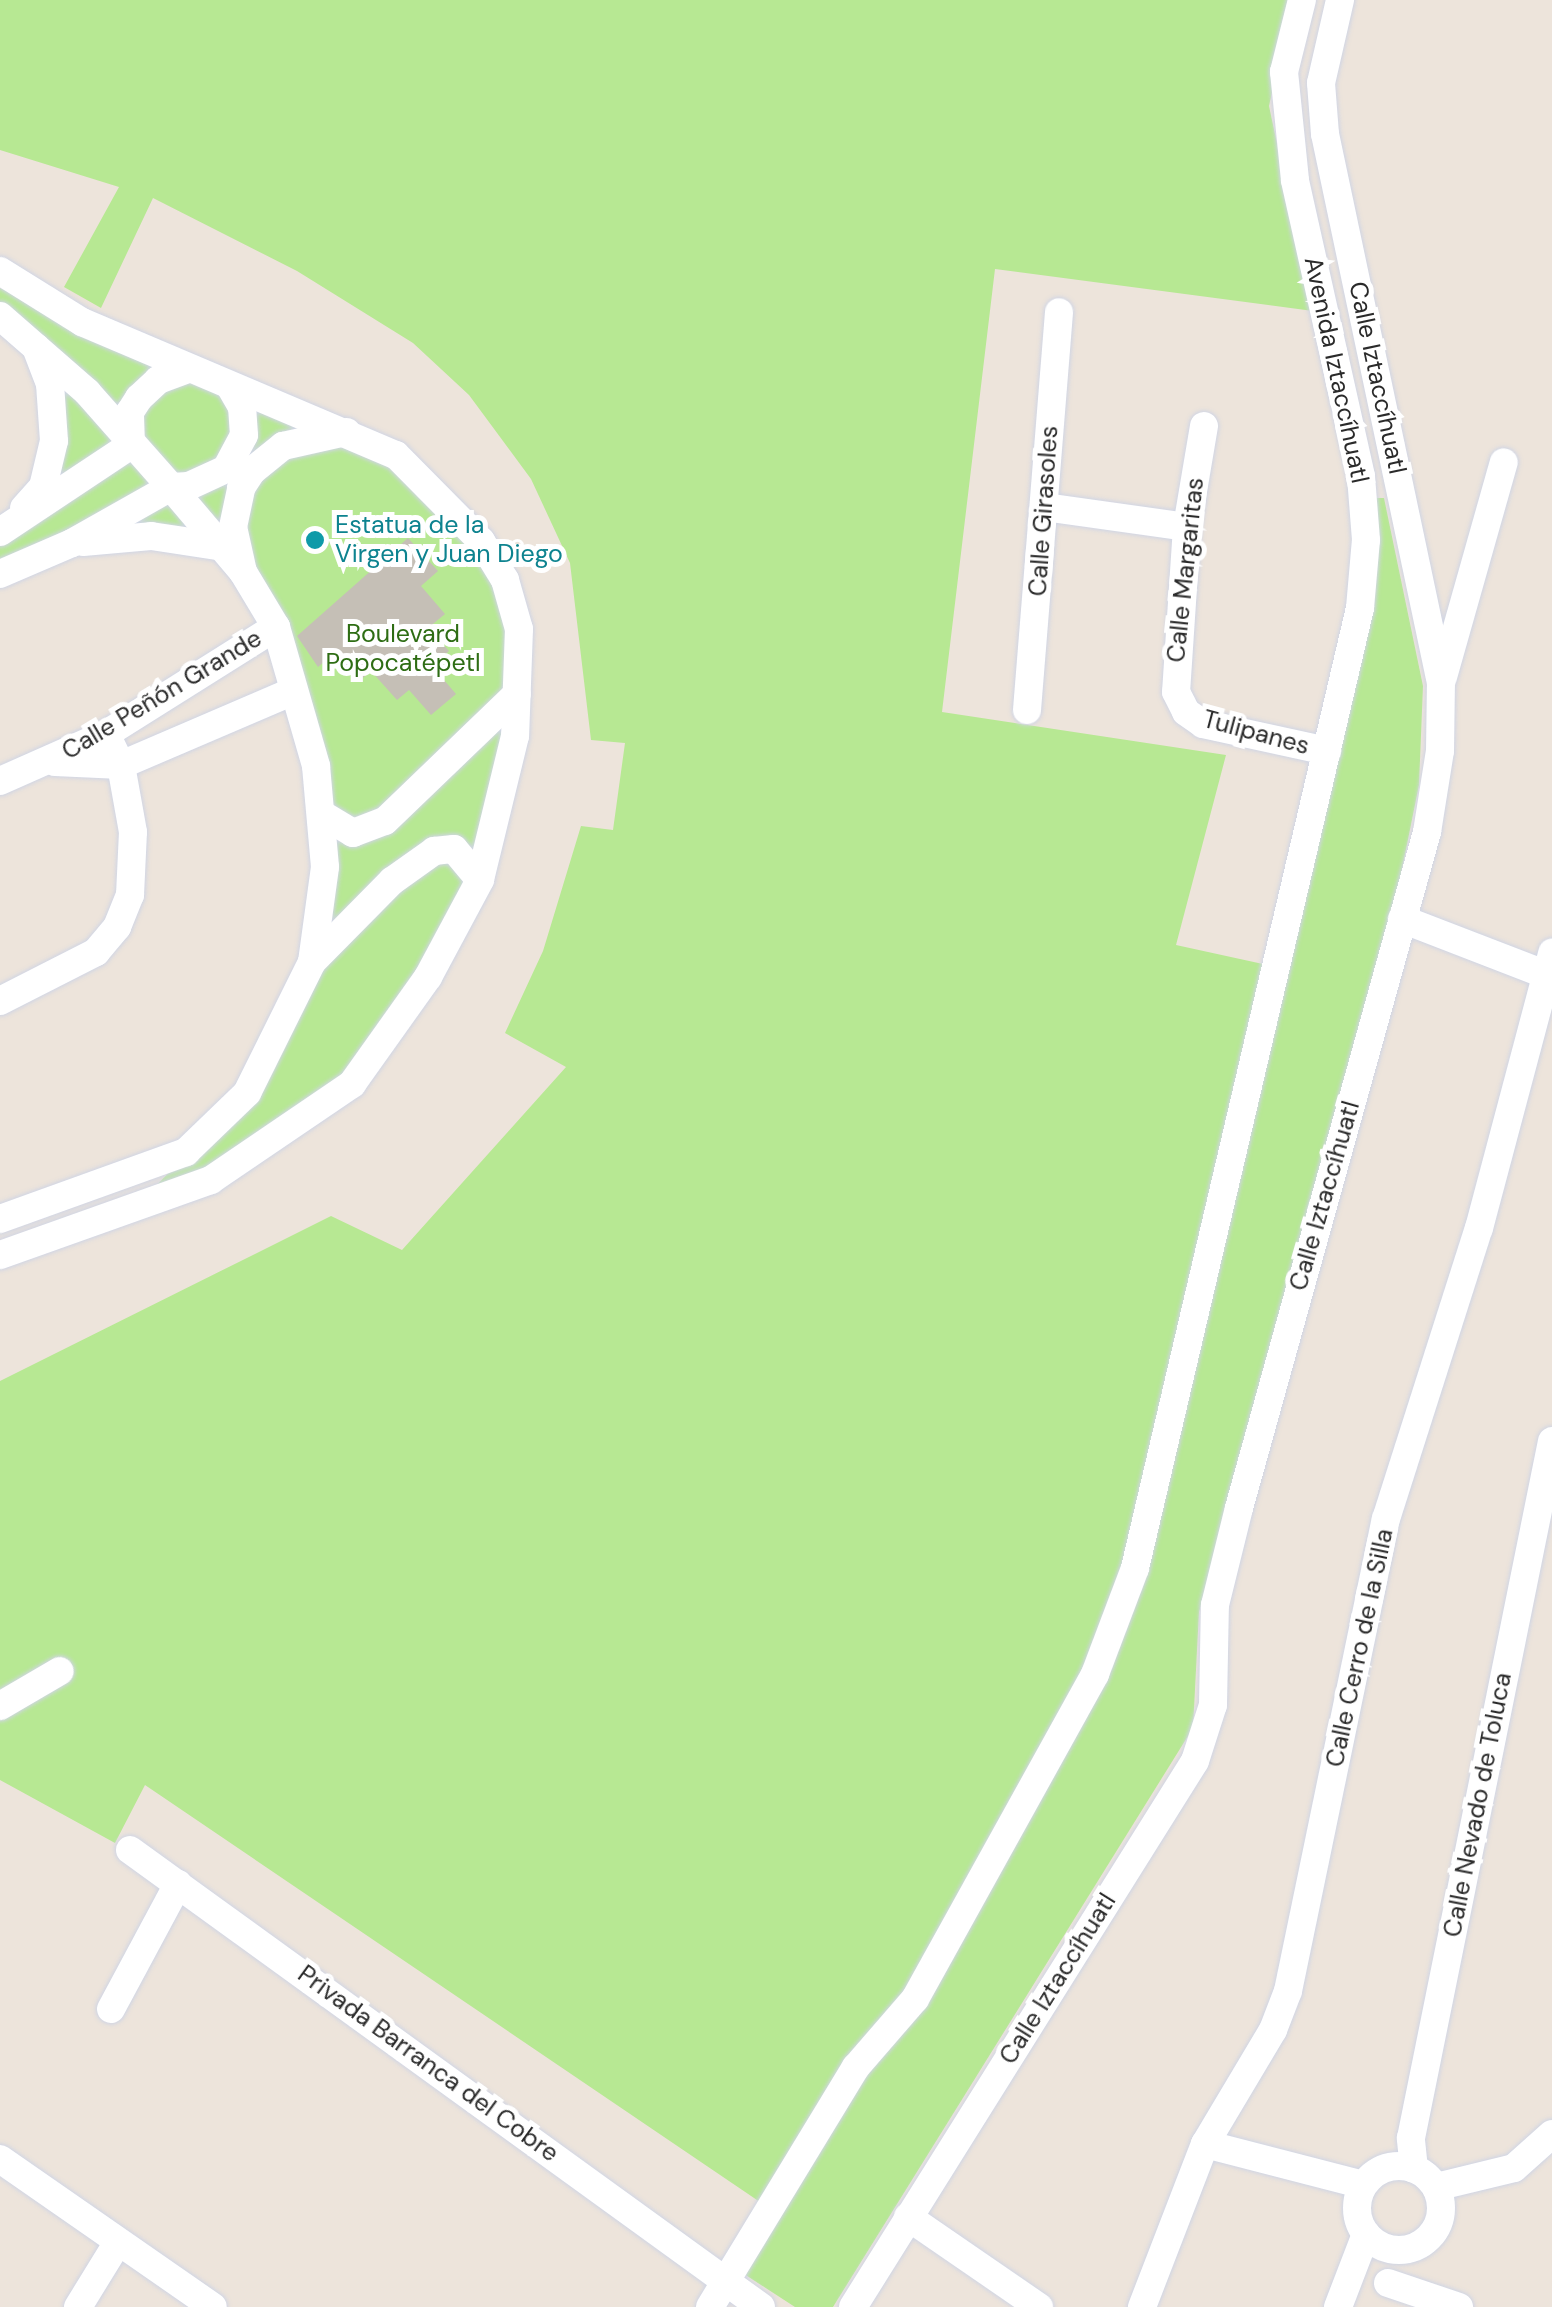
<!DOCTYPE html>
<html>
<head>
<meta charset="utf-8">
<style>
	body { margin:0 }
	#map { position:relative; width:1552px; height:2307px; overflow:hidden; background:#ede4db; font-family:"DM Sans",sans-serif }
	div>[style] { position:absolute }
	.green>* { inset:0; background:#b7e893 }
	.building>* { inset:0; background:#c5bfb6 }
	.roads { filter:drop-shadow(0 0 2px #d0d5e4) drop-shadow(0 0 2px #d0d5e4) }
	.minor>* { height:28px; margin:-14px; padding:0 14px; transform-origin:14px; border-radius:14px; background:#fff }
	.minor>.ring { margin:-14px; padding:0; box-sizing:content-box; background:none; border:28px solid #fff; border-radius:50% }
	.dots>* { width:28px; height:28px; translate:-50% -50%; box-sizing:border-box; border:5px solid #fff; border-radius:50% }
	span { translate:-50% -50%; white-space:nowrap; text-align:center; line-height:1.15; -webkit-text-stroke:10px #fff; paint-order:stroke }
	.street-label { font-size:25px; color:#2a2a2a }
	.culture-label { font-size:25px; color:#0d838f }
	.left { translate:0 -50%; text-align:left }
	.park-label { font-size:25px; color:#2e6d14 }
</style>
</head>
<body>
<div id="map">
	<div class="green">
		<div style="clip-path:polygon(0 0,1292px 0,1269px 106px,1313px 311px,995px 269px,942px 712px,1226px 755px,1176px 945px,1281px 968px,1376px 498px,1384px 498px,1423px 686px,1419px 785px,1397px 894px,1199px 1612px,1193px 1728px,833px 2307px,795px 2307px,741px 2272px,776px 2213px,145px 1785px,115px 1843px,0 1780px,0 1381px,331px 1216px,402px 1250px,566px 1067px,505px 1033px,543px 951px,581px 826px,613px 830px,625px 743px,591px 740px,570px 563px,531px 479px,469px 395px,413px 343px,297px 271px,153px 198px,101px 308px,64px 287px,119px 187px,0 150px)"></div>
		<div style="clip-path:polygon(0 288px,348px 433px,480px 538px,518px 629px,480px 880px,352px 1084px,211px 1180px,142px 1200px,247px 1093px,312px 962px,326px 765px,238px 568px,175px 534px,0 570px,0 535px,44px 487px,51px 384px,0 306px)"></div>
	</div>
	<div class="building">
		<div style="clip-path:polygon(408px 538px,438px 571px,421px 586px,445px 614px,428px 628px,449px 651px,432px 666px,456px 694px,431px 715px,409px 690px,397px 700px,371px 671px,358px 682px,333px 654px,318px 667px,297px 636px)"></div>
	</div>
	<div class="roads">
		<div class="minor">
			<div style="left:0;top:271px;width:97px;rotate:31.9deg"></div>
			<div style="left:82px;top:322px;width:341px;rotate:23deg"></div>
			<div style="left:396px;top:455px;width:121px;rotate:45.3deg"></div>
			<div style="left:481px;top:541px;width:46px;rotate:58.4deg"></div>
			<div style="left:505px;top:580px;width:51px;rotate:74.1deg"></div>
			<div style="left:519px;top:629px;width:107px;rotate:92.1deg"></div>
			<div style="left:515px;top:736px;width:148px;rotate:103.7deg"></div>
			<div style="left:480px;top:880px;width:110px;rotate:118.2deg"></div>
			<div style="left:428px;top:977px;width:131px;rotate:125.4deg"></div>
			<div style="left:352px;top:1084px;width:171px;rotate:145.8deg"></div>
			<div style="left:211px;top:1180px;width:224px;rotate:160.4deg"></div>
			<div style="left:0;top:316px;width:116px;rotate:41.1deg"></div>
			<div style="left:87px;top:392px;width:127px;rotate:48.5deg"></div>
			<div style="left:171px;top:487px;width:111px;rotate:49.7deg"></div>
			<div style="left:243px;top:572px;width:64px;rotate:59deg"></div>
			<div style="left:276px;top:627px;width:145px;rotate:73.9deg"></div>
			<div style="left:316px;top:766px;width:101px;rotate:84.9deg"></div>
			<div style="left:325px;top:867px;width:96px;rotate:97.8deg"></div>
			<div style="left:312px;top:962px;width:146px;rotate:116.4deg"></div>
			<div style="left:247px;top:1093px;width:85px;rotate:136deg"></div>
			<div style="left:186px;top:1152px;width:198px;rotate:160.2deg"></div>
			<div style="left:1204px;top:426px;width:102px;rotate:99.6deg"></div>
			<div style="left:1187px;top:527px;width:165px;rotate:93.8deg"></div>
			<div style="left:1176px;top:692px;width:22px;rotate:63deg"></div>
			<div style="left:1186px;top:712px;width:21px;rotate:35deg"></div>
			<div style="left:1203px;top:724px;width:127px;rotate:12.3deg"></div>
			<div style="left:1045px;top:507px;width:143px;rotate:8deg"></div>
			<div style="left:24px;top:508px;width:28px;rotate:-48deg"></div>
			<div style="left:43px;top:487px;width:47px;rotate:-76.6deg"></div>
			<div style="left:54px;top:441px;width:57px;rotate:-94deg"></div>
			<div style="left:50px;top:384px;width:39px;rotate:-111deg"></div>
			<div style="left:0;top:532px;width:157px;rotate:-33.6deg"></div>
			<div style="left:131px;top:445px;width:33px;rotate:-92deg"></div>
			<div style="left:130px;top:412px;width:17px;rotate:-57deg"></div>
			<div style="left:139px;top:398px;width:26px;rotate:-43deg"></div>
			<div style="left:158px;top:380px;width:33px;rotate:-20deg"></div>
			<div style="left:83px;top:542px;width:68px;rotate:-5deg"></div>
			<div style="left:151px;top:536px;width:68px;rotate:8.5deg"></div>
			<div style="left:243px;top:572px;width:46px;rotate:-102.5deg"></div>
			<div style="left:233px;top:527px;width:40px;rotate:-78deg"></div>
			<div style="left:241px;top:488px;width:20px;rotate:-57deg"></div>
			<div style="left:252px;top:471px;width:40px;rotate:-39deg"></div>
			<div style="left:283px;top:446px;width:65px;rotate:-12.5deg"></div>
			<div style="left:0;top:574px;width:78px;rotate:-23.3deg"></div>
			<div style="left:72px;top:543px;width:114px;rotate:-29.5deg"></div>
			<div style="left:171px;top:487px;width:18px;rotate:-3deg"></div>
			<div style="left:189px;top:486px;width:41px;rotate:-24.7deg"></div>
			<div style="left:226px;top:469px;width:38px;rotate:-62deg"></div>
			<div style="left:244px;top:435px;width:28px;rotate:-94deg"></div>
			<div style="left:242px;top:407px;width:24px;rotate:-120deg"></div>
			<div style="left:1443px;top:677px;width:223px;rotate:-74.2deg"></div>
			<div style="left:1027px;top:710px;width:399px;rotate:-85.4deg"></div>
			<div style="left:55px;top:762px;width:66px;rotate:2.6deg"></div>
			<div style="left:121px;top:765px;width:188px;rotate:-23.2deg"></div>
			<div style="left:0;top:781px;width:116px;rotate:-23.9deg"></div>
			<div style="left:106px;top:734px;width:201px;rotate:-32.2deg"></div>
			<div style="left:323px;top:815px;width:35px;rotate:31deg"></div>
			<div style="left:353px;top:833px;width:34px;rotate:-21deg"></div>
			<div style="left:385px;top:821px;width:183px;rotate:-43.9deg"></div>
			<div style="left:1402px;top:919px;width:155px;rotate:21.1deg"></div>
			<div style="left:312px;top:962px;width:114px;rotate:-45.4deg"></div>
			<div style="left:392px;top:881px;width:52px;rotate:-35.5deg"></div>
			<div style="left:434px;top:851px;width:20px;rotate:-6deg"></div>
			<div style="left:454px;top:849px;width:40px;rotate:50deg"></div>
			<div style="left:0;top:1001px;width:108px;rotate:-27deg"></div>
			<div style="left:96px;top:952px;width:33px;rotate:-50deg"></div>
			<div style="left:117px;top:927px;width:35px;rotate:-68deg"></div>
			<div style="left:130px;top:895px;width:63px;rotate:-87.3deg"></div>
			<div style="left:133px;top:832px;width:68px;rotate:-100.2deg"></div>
			<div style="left:121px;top:765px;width:34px;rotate:-116deg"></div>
			<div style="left:0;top:1706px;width:69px;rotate:-30.3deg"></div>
			<div style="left:130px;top:1850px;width:779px;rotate:35.91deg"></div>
			<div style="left:111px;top:2009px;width:142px;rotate:-61.8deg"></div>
			<div style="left:1205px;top:2144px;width:163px;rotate:14.5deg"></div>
			<div style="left:0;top:2159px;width:259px;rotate:34.8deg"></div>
			<div class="ring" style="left:1357px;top:2166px;width:56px;height:56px"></div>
			<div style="left:1414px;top:2169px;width:31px;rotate:-96deg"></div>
			<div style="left:1411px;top:2138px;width:711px;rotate:-78.56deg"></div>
			<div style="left:1436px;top:2187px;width:80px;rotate:-13.7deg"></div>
			<div style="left:1514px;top:2168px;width:51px;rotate:-41.8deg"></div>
			<div style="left:908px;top:2217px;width:159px;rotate:34.5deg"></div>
			<div style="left:1388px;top:2283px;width:75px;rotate:18.7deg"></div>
			<div style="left:78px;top:2307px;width:76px;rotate:-58.4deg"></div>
			<div style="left:710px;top:2307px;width:281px;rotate:-58.7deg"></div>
			<div style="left:856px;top:2067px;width:90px;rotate:-49.1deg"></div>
			<div style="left:915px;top:1999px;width:372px;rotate:-61deg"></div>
			<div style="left:1095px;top:1674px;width:113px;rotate:-69.3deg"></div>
			<div style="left:1135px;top:1568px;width:986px;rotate:-76.81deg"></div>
			<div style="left:1360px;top:608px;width:68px;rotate:-85deg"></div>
			<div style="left:1366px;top:540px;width:64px;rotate:-94.5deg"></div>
			<div style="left:1361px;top:476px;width:303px;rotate:-102.6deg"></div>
			<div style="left:1295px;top:180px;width:109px;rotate:-95.8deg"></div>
			<div style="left:1284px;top:72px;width:74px;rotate:-76deg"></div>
			<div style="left:853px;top:2307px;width:644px;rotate:-57.94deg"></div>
			<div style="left:1195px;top:1761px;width:59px;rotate:-72.2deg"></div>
			<div style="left:1213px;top:1705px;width:100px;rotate:-88.9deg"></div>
			<div style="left:1215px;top:1605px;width:100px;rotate:-76.1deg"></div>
			<div style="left:1239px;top:1508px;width:702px;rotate:-74.46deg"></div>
			<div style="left:1427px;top:832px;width:82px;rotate:-80.9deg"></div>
			<div style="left:1440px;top:751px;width:68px;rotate:-89.2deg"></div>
			<div style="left:1441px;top:683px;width:561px;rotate:-101.93deg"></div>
			<div style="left:1325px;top:134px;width:51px;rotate:-94.5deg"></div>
			<div style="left:1321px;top:83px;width:85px;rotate:-77.1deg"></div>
			<div style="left:1142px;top:2307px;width:175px;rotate:-68.9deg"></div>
			<div style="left:1205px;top:2144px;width:133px;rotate:-59.2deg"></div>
			<div style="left:1273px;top:2030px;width:42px;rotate:-69deg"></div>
			<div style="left:1288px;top:1991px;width:482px;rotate:-78.3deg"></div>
			<div style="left:1386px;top:1519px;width:305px;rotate:-72.3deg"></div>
			<div style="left:1479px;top:1228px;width:285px;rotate:-75.1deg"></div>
			<div style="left:1338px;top:2307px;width:78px;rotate:-69deg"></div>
		</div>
	</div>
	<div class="dots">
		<div style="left:315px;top:540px;background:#0f9aa8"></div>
	</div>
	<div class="street-label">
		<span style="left:1336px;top:370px;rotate:78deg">Avenida Iztaccíhuatl</span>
		<span style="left:1377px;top:378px;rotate:78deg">Calle Iztaccíhuatl</span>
		<span style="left:1044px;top:511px;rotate:-86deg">Calle Girasoles</span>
		<span style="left:1186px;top:570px;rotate:-84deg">Calle Margaritas</span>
		<span style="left:162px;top:695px;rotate:-31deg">Calle Peñón Grande</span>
		<span style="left:1256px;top:733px;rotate:15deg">Tulipanes</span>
		<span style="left:1325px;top:1196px;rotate:-74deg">Calle Iztaccíhuatl</span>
		<span style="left:1360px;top:1648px;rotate:-78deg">Calle Cerro de la Silla</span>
		<span style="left:1478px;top:1805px;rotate:-79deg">Calle Nevado de Toluca</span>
		<span style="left:1058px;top:1979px;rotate:-58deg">Calle Iztaccíhuatl</span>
		<span style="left:428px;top:2064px;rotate:36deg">Privada Barranca del Cobre</span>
	</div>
	<div class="culture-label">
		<span class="left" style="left:335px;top:540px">Estatua de la<br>Virgen y Juan Diego</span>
	</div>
	<div class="park-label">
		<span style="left:403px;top:649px">Boulevard<br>Popocatépetl</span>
	</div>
</div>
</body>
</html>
